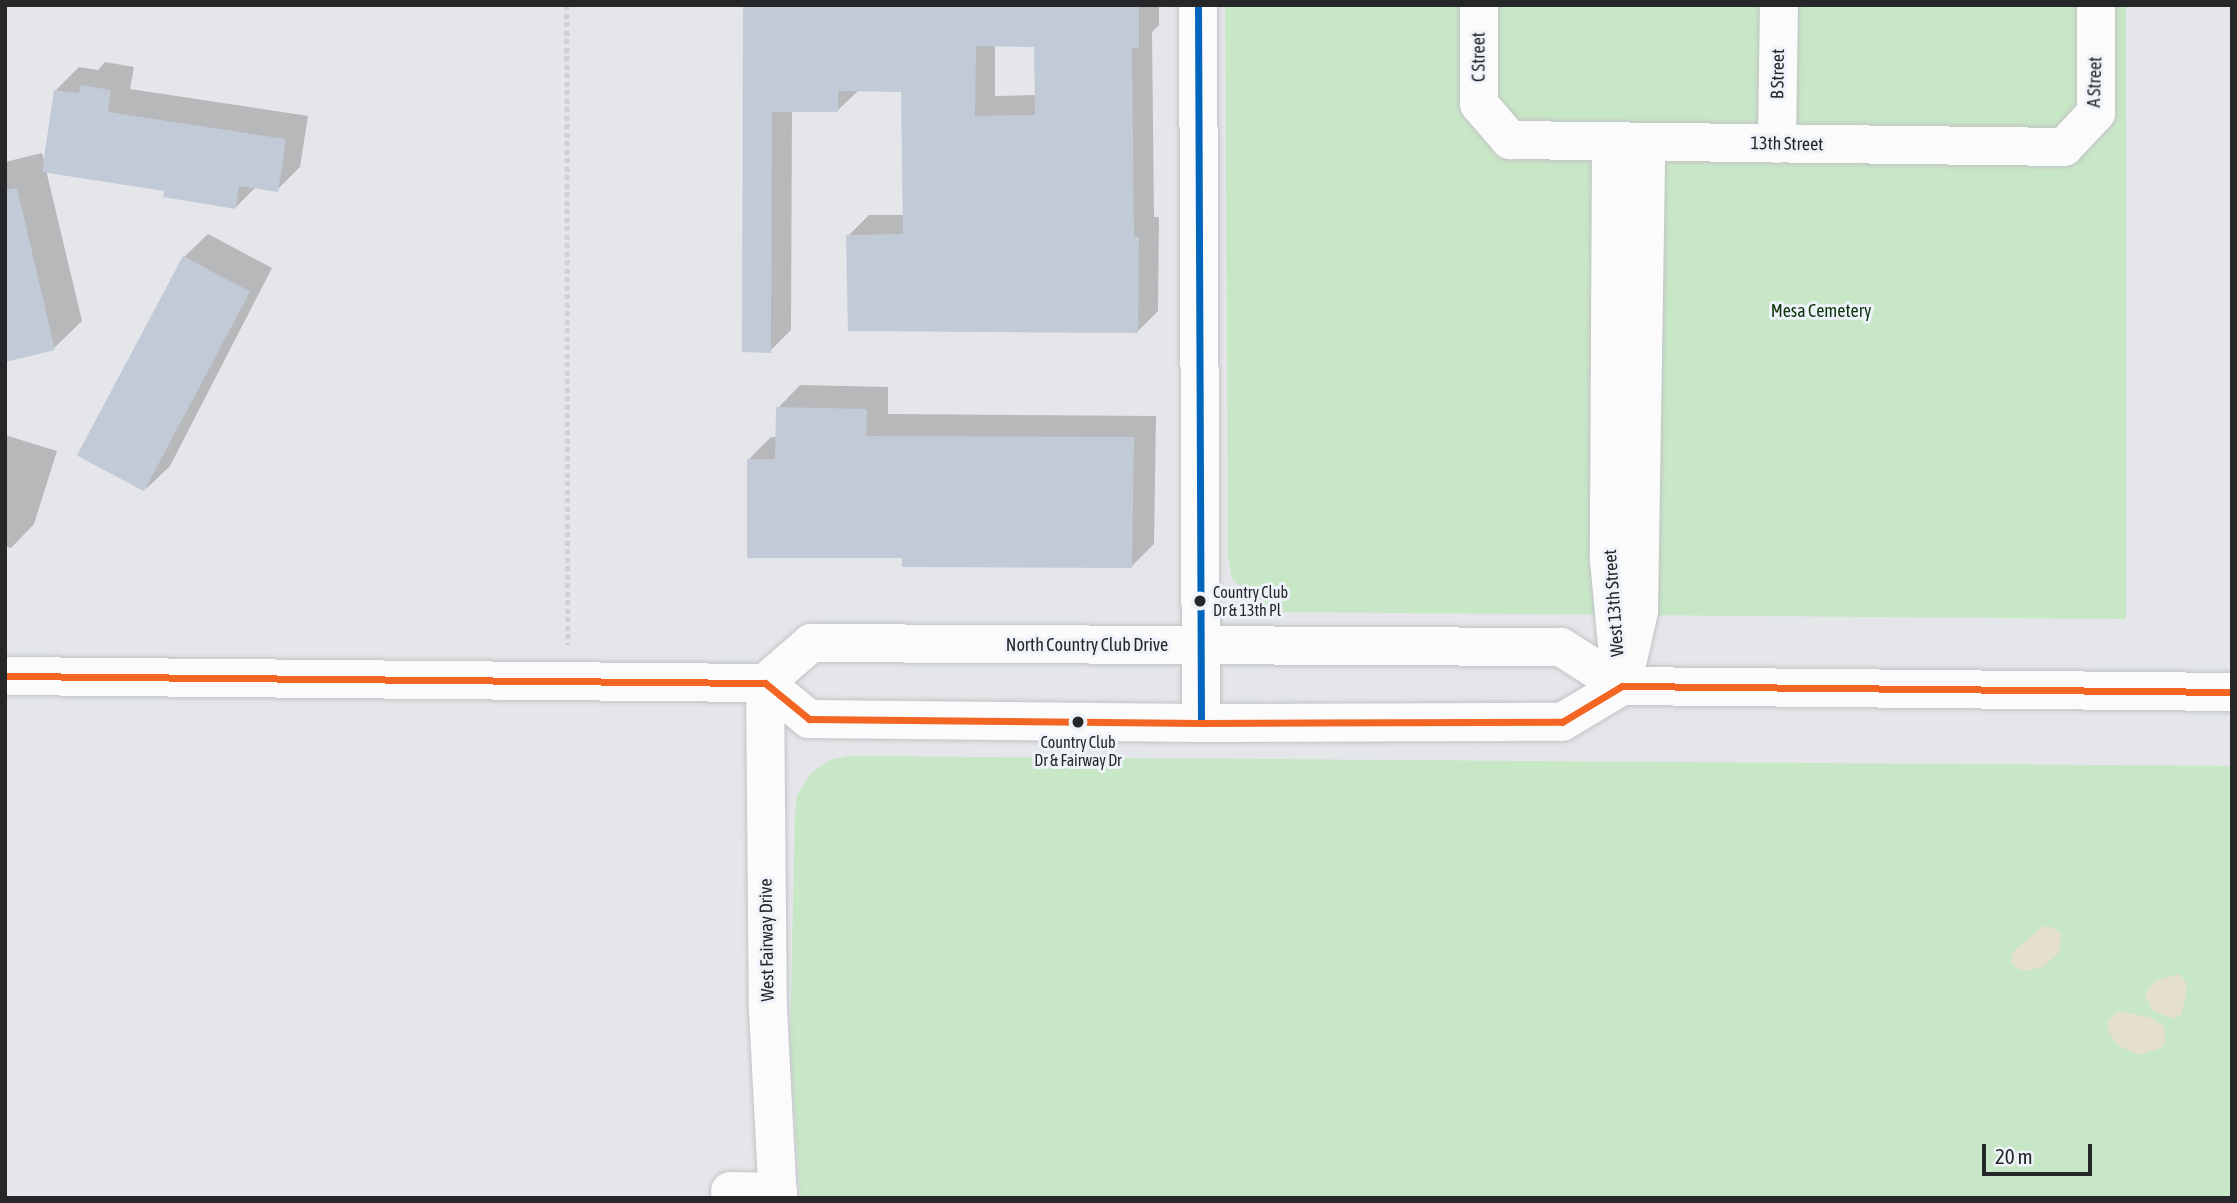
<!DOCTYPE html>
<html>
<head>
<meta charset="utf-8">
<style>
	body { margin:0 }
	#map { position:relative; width:2237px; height:1203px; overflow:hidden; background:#e4e6e9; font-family:"Asap Condensed",sans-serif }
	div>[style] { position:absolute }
	.green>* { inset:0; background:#c8e7c7 }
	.sand>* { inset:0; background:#e5e0ce }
	.shadow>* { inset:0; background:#0003 }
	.building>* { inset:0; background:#c2cad8; transform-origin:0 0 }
	.path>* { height:4.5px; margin-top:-2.25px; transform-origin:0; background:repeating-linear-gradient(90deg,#d0d1d2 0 5px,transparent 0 8.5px) }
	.roads { filter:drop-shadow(0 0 2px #c1c3c5) drop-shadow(0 0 2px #c1c3c5) }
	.minor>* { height:38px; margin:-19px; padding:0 19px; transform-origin:19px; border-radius:19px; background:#fbfbfc }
	.major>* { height:38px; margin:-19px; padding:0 19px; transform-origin:19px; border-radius:19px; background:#fbfbfc }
	.bus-1>* { height:7px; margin:-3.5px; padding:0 3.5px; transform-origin:3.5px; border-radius:3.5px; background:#0065bd }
	.bus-2>* { height:7px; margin:-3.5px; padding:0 3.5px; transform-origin:3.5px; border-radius:3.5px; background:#f26522 }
	.dots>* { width:19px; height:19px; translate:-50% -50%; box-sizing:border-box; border:4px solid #eef3fa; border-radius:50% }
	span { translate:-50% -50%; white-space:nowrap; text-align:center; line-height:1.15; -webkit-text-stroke:6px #eef3fa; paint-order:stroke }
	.bus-label { font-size:16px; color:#252729 }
	.left { translate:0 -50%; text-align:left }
	.street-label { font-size:18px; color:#252729 }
	.park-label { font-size:18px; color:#0f350d }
	.frame { position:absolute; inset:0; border:7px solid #252729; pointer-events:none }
	.scale { position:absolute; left:1982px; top:1144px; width:110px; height:32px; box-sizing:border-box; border:4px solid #252729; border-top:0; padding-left:9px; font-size:21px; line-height:24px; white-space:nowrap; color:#252729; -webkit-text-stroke:5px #eef3fa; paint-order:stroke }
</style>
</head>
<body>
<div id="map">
	<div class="green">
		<div style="clip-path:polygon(1225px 5px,2126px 5px,2126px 619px,1273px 612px,1256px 605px,1232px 578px,1228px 556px)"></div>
		<div style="clip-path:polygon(847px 756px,2232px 766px,2232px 1198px,800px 1198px,790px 1044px,795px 813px,797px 796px,810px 774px,830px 760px)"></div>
	</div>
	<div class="sand">
		<div style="clip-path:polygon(2043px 926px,2052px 927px,2061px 934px,2059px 952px,2043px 967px,2025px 971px,2016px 968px,2011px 962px,2012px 953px)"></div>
		<div style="clip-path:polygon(2179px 974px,2187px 984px,2185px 1000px,2181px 1015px,2174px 1019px,2152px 1010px,2145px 994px,2155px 981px)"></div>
		<div style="clip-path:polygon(2118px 1011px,2152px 1018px,2164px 1027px,2165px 1041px,2161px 1048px,2139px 1055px,2117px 1045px,2109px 1032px,2108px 1021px)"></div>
	</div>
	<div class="shadow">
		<div style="clip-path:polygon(evenodd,745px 5px,1159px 5px,1159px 25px,1152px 32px,1154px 217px,1159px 217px,1158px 311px,1138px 331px,848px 236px,869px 215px,904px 215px,903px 90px,859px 90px,838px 110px,792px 110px,791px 330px,770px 351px,745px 5px,995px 45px,1036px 45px,1037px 95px,995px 96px,995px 45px)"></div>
		<div style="clip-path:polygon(105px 62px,134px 67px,130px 89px,308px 116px,300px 167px,277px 190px,256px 187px,236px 207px,166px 189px,46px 170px,82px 321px,54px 348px,5px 360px,5px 162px,42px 153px,45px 164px,56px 90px,79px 67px,98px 70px)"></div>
		<div style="clip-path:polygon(208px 234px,272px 268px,170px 466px,146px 489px,184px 257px)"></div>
		<div style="clip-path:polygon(800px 385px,888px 387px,888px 414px,1156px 416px,1154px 544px,1131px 567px,904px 556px,748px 460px,771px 437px,777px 437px,778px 408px)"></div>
		<div style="clip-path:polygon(5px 435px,57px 451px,34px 524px,11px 548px,5px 546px)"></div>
	</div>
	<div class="building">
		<div style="clip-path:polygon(evenodd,743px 5px,1139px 5px,1139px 48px,1132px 48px,1134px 237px,1139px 237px,1138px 333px,848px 331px,846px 235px,903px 234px,901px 92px,838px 91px,838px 112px,772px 112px,771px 353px,742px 352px,743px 5px,976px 46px,1034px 47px,1035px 115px,975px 116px,976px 46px)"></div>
		<div style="clip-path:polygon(80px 85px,111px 90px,108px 112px,286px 139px,278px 192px,239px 186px,236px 209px,163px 197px,164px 191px,42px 172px,54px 90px,79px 93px)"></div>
		<div style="clip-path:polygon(17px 188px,55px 350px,5px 362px,5px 190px)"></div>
		<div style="left:183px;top:256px;width:76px;height:226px;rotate:28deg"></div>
		<div style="clip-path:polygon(776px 407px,867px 409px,866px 436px,1134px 437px,1132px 568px,902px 567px,902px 558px,747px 558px,747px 459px,775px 459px)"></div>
	</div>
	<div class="path">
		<div style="left:567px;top:5px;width:640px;rotate:89.91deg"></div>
	</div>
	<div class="roads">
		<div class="minor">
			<div style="left:1198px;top:5px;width:718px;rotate:89.76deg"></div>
			<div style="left:1479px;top:5px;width:99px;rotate:90deg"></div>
			<div style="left:1479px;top:104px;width:48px;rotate:49.3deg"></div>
			<div style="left:1510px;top:140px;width:554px;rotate:0.72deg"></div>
			<div style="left:2064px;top:147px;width:47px;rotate:-46.7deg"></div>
			<div style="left:2096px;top:113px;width:108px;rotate:-90deg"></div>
			<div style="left:1611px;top:141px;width:419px;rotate:90.3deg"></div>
			<div style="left:1609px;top:560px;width:96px;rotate:84.6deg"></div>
			<div style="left:1777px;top:144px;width:139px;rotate:-89.2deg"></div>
			<div style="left:765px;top:683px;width:327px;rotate:89.5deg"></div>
			<div style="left:768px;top:1010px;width:188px;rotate:87deg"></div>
			<div style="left:1622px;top:686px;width:77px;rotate:-77.2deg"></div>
			<div style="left:1639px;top:611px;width:469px;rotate:-89.1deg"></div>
			<div style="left:730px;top:1191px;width:48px;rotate:1.2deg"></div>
		</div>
		<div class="major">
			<div style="left:5px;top:676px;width:760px;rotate:0.53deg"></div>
			<div style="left:765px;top:683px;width:57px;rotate:39.3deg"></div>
			<div style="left:809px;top:719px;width:392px;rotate:0.6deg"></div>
			<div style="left:1201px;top:723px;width:361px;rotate:-0.2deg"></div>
			<div style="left:1562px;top:722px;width:70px;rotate:-31deg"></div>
			<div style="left:1622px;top:686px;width:610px;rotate:0.56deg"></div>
			<div style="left:765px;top:683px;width:61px;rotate:-41deg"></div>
			<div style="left:811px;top:643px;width:750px;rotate:0.31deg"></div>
			<div style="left:1561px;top:647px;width:72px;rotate:32.6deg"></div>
		</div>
	</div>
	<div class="bus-1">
		<div style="left:1198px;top:5px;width:718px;rotate:89.76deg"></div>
	</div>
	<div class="bus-2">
		<div style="left:5px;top:676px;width:760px;rotate:0.53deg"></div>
		<div style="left:765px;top:683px;width:57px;rotate:39.3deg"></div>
		<div style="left:809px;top:719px;width:392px;rotate:0.6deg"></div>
		<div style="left:1201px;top:723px;width:361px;rotate:-0.2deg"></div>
		<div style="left:1562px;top:722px;width:70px;rotate:-31deg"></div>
		<div style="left:1622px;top:686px;width:610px;rotate:0.56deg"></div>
	</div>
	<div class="dots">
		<div style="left:1200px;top:601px;background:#252729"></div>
		<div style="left:1078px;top:722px;background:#252729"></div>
	</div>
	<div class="bus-label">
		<span class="left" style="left:1213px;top:601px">Country Club<br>Dr &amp; 13th Pl</span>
		<span style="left:1078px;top:751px">Country Club<br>Dr &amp; Fairway Dr</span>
	</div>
	<div class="street-label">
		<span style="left:1479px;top:57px;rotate:-90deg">C Street</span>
		<span style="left:1778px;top:74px;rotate:-89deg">B Street</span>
		<span style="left:2095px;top:82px;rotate:-88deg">A Street</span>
		<span style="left:1787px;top:144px;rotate:1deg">13th Street</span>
		<span style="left:1614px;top:603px;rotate:-94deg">West 13th Street</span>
		<span style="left:1087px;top:645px">North Country Club Drive</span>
		<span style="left:767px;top:940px;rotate:-91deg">West Fairway Drive</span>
	</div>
	<div class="park-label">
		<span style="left:1821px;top:311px">Mesa Cemetery</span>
	</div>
	<div class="frame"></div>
	<div class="scale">20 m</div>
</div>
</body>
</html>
